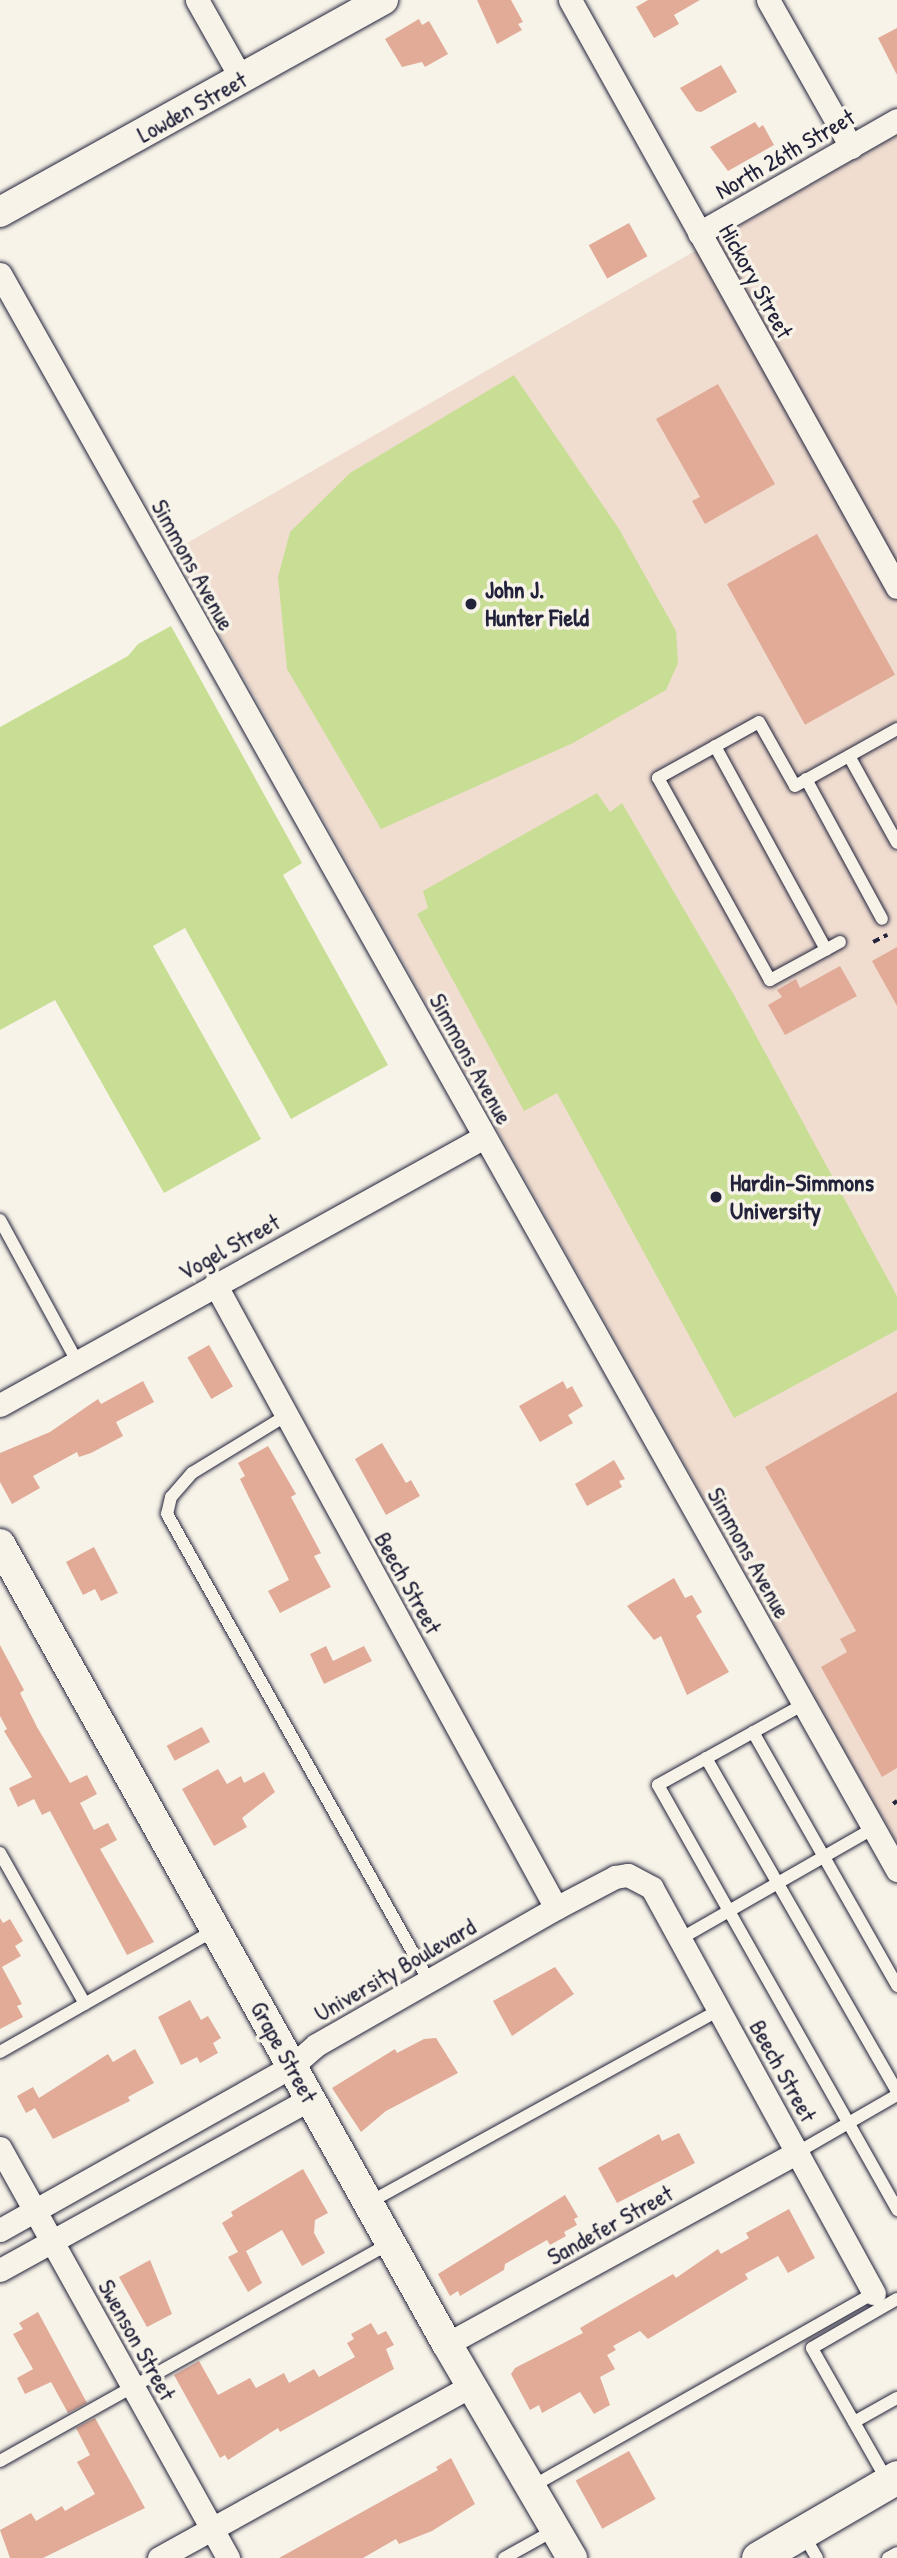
<!DOCTYPE html>
<html>
<head>
<meta charset="utf-8">
<style>
	body { margin:0 }
	#map { position:relative; width:897px; height:2558px; overflow:hidden; background:#f7f3e8; font-family:"Patrick Hand",sans-serif }
	div>[style] { position:absolute }
	.built>* { inset:0; background:#f0ddd0 }
	.green>* { inset:0; background:#c8de94 }
	.building>* { inset:0; background:#e1ab98; transform-origin:0 0 }
	.path>* { height:3.5px; margin-top:-1.75px; transform-origin:0; background:repeating-linear-gradient(90deg,#22223b 0 7px,transparent 0 12px) }
	.roads { filter:drop-shadow(0 0 2px #22223b) drop-shadow(0 0 2px #22223b) }
	.service>* { height:12px; margin:-6px; padding:0 6px; transform-origin:6px; border-radius:6px; background:#f7f3e8 }
	.minor>* { height:23px; margin:-11.5px; padding:0 11.5px; transform-origin:11.5px; border-radius:11.5px; background:#f7f3e8 }
	.tertiary>* { height:30px; margin:-15px; padding:0 15px; transform-origin:15px; border-radius:15px; background:#f7f3e8 }
	.secondary>* { height:33px; margin:-16.5px; padding:0 16.5px; transform-origin:16.5px; border-radius:16.5px; background:#f7f3e8 }
	.dots>* { width:19px; height:19px; translate:-50% -50%; box-sizing:border-box; border:4px solid #f7f3e8; border-radius:50% }
	span { translate:-50% -50%; white-space:nowrap; text-align:center; line-height:1.15; -webkit-text-stroke:7px #f7f3e8; paint-order:stroke }
	.street-label { font-size:24px; color:#22223b }
	.poi-label { font-size:24px; color:#22223b; font-weight:700 }
	.left { translate:0 -50%; text-align:left }
</style>
</head>
<body>
<div id="map">
	<div class="built">
		<div style="clip-path:polygon(897px 135px,897px 1843px,173px 551px)"></div>
	</div>
	<div class="green">
		<div style="clip-path:polygon(514px 375px,619px 529px,676px 631px,678px 663px,666px 690px,573px 743px,381px 829px,287px 669px,278px 577px,290px 532px,350px 473px)"></div>
		<div style="clip-path:polygon(171px 626px,302px 863px,283px 875px,388px 1065px,291px 1119px,185px 928px,153px 946px,261px 1139px,164px 1193px,55px 1000px,0 1030px,0 727px,128px 656px,138px 644px)"></div>
		<div style="clip-path:polygon(597px 793px,610px 812px,622px 803px,734px 995px,897px 1296px,897px 1330px,734px 1418px,557px 1093px,524px 1111px,417px 914px,428px 908px,423px 891px)"></div>
	</div>
	<div class="building">
		<div style="clip-path:polygon(477px 0,511px 0,523px 22px,518px 24px,522px 30px,497px 44px)"></div>
		<div style="clip-path:polygon(648px 0,700px 0,674px 15px,679px 24px,654px 38px,636px 7px)"></div>
		<div style="clip-path:polygon(419px 19px,422px 25px,429px 21px,448px 54px,425px 67px,422px 62px,402px 67px,385px 39px)"></div>
		<div style="clip-path:polygon(897px 28px,897px 75px,878px 38px)"></div>
		<div style="clip-path:polygon(721px 65px,737px 92px,701px 112px,696px 111px,680px 88px)"></div>
		<div style="clip-path:polygon(755px 122px,759px 128px,763px 125px,774px 145px,728px 171px,710px 147px)"></div>
		<div style="left:629px;top:223px;width:38px;height:46px;rotate:61deg"></div>
		<div style="clip-path:polygon(718px 384px,775px 484px,705px 524px,692px 501px,700px 497px,656px 419px)"></div>
		<div style="left:817px;top:534px;width:161px;height:103px;rotate:61deg"></div>
		<div style="clip-path:polygon(897px 947px,897px 1006px,872px 961px)"></div>
		<div style="clip-path:polygon(840px 966px,857px 996px,785px 1035px,768px 1005px,782px 997px,777px 990px,796px 979px,800px 988px)"></div>
		<div style="left:209px;top:1345px;width:48px;height:25px;rotate:60deg"></div>
		<div style="clip-path:polygon(143px 1381px,154px 1402px,116px 1422px,123px 1436px,91px 1453px,79px 1457px,77px 1452px,33px 1476px,40px 1488px,12px 1504px,0 1482px,0 1453px,50px 1432px,98px 1399px,101px 1404px)"></div>
		<div style="clip-path:polygon(563px 1381px,567px 1389px,572px 1386px,583px 1406px,568px 1415px,573px 1423px,540px 1442px,519px 1406px)"></div>
		<div style="clip-path:polygon(897px 1392px,897px 1768px,882px 1777px,821px 1667px,847px 1652px,840px 1639px,856px 1631px,765px 1467px)"></div>
		<div style="clip-path:polygon(382px 1443px,406px 1483px,411px 1480px,420px 1496px,386px 1515px,355px 1459px)"></div>
		<div style="clip-path:polygon(268px 1446px,296px 1494px,291px 1497px,321px 1553px,314px 1556px,331px 1587px,280px 1613px,268px 1591px,289px 1580px,240px 1479px,245px 1476px,238px 1463px)"></div>
		<div style="clip-path:polygon(614px 1460px,625px 1479px,619px 1481px,622px 1487px,587px 1506px,575px 1484px)"></div>
		<div style="clip-path:polygon(94px 1547px,118px 1593px,101px 1601px,95px 1589px,83px 1595px,66px 1562px)"></div>
		<div style="clip-path:polygon(674px 1578px,685px 1598px,692px 1595px,702px 1612px,696px 1616px,729px 1672px,687px 1695px,661px 1636px,654px 1640px,627px 1606px)"></div>
		<div style="clip-path:polygon(0 1645px,24px 1690px,20px 1693px,37px 1727px,70px 1783px,87px 1775px,97px 1794px,80px 1803px,94px 1830px,108px 1823px,117px 1840px,100px 1849px,154px 1942px,127px 1955px,50px 1811px,42px 1815px,34px 1799px,18px 1807px,9px 1788px,32px 1777px,4px 1731px,7px 1729px,0 1716px)"></div>
		<div style="clip-path:polygon(326px 1646px,333px 1661px,364px 1646px,372px 1661px,324px 1684px,310px 1654px)"></div>
		<div style="left:202px;top:1727px;width:17px;height:40px;rotate:62deg"></div>
		<div style="clip-path:polygon(218px 1769px,227px 1784px,241px 1776px,244px 1783px,264px 1772px,275px 1792px,242px 1818px,247px 1827px,214px 1846px,182px 1789px)"></div>
		<div style="clip-path:polygon(0 1918px,3px 1923px,10px 1919px,23px 1941px,15px 1946px,21px 1956px,2px 1967px,22px 2004px,17px 2006px,23px 2017px,0 2029px)"></div>
		<div style="clip-path:polygon(555px 1967px,574px 1994px,512px 2036px,493px 2001px)"></div>
		<div style="clip-path:polygon(190px 2000px,201px 2020px,208px 2016px,221px 2038px,213px 2043px,218px 2053px,200px 2063px,197px 2057px,181px 2065px,158px 2017px)"></div>
		<div style="clip-path:polygon(436px 2038px,458px 2073px,386px 2111px,361px 2132px,332px 2088px,395px 2049px,397px 2053px,424px 2039px)"></div>
		<div style="clip-path:polygon(135px 2049px,154px 2083px,128px 2097px,130px 2101px,53px 2139px,35px 2108px,26px 2113px,17px 2096px,33px 2087px,39px 2098px,108px 2054px,113px 2062px)"></div>
		<div style="clip-path:polygon(679px 2133px,695px 2163px,617px 2203px,598px 2168px,659px 2134px,662px 2141px)"></div>
		<div style="clip-path:polygon(303px 2169px,328px 2213px,315px 2220px,314px 2233px,325px 2253px,302px 2266px,282px 2230px,246px 2251px,262px 2283px,248px 2292px,228px 2257px,238px 2252px,222px 2223px,233px 2216px,231px 2212px)"></div>
		<div style="clip-path:polygon(565px 2195px,578px 2217px,574px 2219px,577px 2225px,564px 2232px,566px 2236px,550px 2245px,547px 2240px,505px 2264px,504px 2270px,460px 2296px,458px 2291px,450px 2296px,438px 2274px)"></div>
		<div style="clip-path:polygon(789px 2209px,815px 2258px,788px 2273px,778px 2256px,745px 2274px,748px 2279px,648px 2339px,640px 2331px,613px 2346px,616px 2350px,607px 2355px,615px 2369px,600px 2377px,610px 2405px,594px 2414px,580px 2392px,542px 2413px,539px 2405px,530px 2410px,511px 2374px,515px 2368px,583px 2333px,580px 2328px,673px 2274px,676px 2278px,718px 2249px,721px 2254px,749px 2238px,746px 2233px)"></div>
		<div style="clip-path:polygon(150px 2260px,172px 2314px,147px 2327px,119px 2277px)"></div>
		<div style="clip-path:polygon(38px 2312px,87px 2403px,68px 2413px,51px 2382px,25px 2394px,17px 2378px,33px 2369px,13px 2334px,23px 2329px,19px 2323px)"></div>
		<div style="clip-path:polygon(371px 2323px,378px 2335px,386px 2331px,394px 2345px,386px 2349px,394px 2369px,280px 2432px,278px 2428px,228px 2460px,225px 2455px,220px 2458px,174px 2375px,199px 2361px,218px 2395px,250px 2378px,256px 2388px,284px 2373px,289px 2383px,314px 2369px,319px 2377px,355px 2357px,347px 2343px,354px 2339px,351px 2334px)"></div>
		<div style="clip-path:polygon(95px 2418px,145px 2508px,43px 2558px,10px 2558px,0 2530px,31px 2513px,36px 2521px,62px 2506px,65px 2511px,95px 2494px,77px 2462px,90px 2455px,76px 2428px)"></div>
		<div style="left:629px;top:2451px;width:55px;height:61px;rotate:61deg"></div>
		<div style="clip-path:polygon(451px 2458px,475px 2504px,432px 2531px,399px 2544px,396px 2539px,363px 2558px,279px 2558px,438px 2470px,436px 2467px)"></div>
	</div>
	<div class="path">
		<div style="left:873px;top:942px;width:16px;rotate:-27deg"></div>
		<div style="left:893px;top:1804px;width:5px;rotate:-37deg"></div>
	</div>
	<div class="roads">
		<div class="service">
			<div style="left:715px;top:746px;width:232px;rotate:61.4deg"></div>
			<div style="left:849px;top:756px;width:99px;rotate:61.1deg"></div>
			<div style="left:806px;top:779px;width:159px;rotate:61.5deg"></div>
			<div style="left:840px;top:942px;width:80px;rotate:151.5deg"></div>
			<div style="left:770px;top:980px;width:231px;rotate:-119deg"></div>
			<div style="left:658px;top:778px;width:115px;rotate:-29deg"></div>
			<div style="left:759px;top:722px;width:73px;rotate:60.6deg"></div>
			<div style="left:795px;top:786px;width:117px;rotate:-29.2deg"></div>
			<div style="left:0;top:1220px;width:161px;rotate:61.4deg"></div>
			<div style="left:287px;top:1415px;width:111px;rotate:148.6deg"></div>
			<div style="left:192px;top:1473px;width:32px;rotate:131deg"></div>
			<div style="left:171px;top:1497px;width:17px;rotate:103deg"></div>
			<div style="left:167px;top:1514px;width:535px;rotate:60.71deg"></div>
			<div style="left:804px;top:1704px;width:167px;rotate:151deg"></div>
			<div style="left:658px;top:1785px;width:488px;rotate:60.6deg"></div>
			<div style="left:753px;top:1732px;width:292px;rotate:60.4deg"></div>
			<div style="left:706px;top:1758px;width:385px;rotate:60.2deg"></div>
			<div style="left:0;top:1853px;width:173px;rotate:60.6deg"></div>
			<div style="left:680px;top:1939px;width:224px;rotate:-29.8deg"></div>
			<div style="left:0;top:2052px;width:247px;rotate:-29.6deg"></div>
			<div style="left:798px;top:2152px;width:114px;rotate:-29.9deg"></div>
			<div style="left:368px;top:2203px;width:401px;rotate:-28.8deg"></div>
			<div style="left:854px;top:2422px;width:49px;rotate:-29.2deg"></div>
			<div style="left:0;top:2461px;width:447px;rotate:-29.2deg"></div>
			<div style="left:888px;top:2482px;width:154px;rotate:-119.6deg"></div>
			<div style="left:812px;top:2348px;width:98px;rotate:-30deg"></div>
			<div style="left:531px;top:2487px;width:394px;rotate:-29.5deg"></div>
			<div style="left:802px;top:2532px;width:30px;rotate:60deg"></div>
			<div style="left:504px;top:2558px;width:60px;rotate:-29.1deg"></div>
			<div style="left:888px;top:2558px;width:10px;rotate:-29deg"></div>
		</div>
		<div class="minor">
			<div style="left:197px;top:0;width:92px;rotate:60.6deg"></div>
			<div style="left:570px;top:0;width:672px;rotate:60.88deg"></div>
			<div style="left:768px;top:0;width:169px;rotate:60.5deg"></div>
			<div style="left:699px;top:233px;width:228px;rotate:-29.7deg"></div>
			<div style="left:0;top:274px;width:1831px;rotate:60.66deg"></div>
			<div style="left:215px;top:1284px;width:711px;rotate:61.34deg"></div>
			<div style="left:0;top:1405px;width:553px;rotate:-28.97deg"></div>
			<div style="left:0;top:2148px;width:469px;rotate:60.9deg"></div>
			<div style="left:0;top:2230px;width:335px;rotate:-29.3deg"></div>
			<div style="left:292px;top:2066px;width:32px;rotate:-41deg"></div>
			<div style="left:316px;top:2045px;width:276px;rotate:-29.7deg"></div>
			<div style="left:556px;top:1908px;width:67px;rotate:-27.7deg"></div>
			<div style="left:615px;top:1877px;width:13px;rotate:-9deg"></div>
			<div style="left:628px;top:1875px;width:27px;rotate:28deg"></div>
			<div style="left:652px;top:1888px;width:462px;rotate:61.3deg"></div>
			<div style="left:0;top:2270px;width:354px;rotate:-28.9deg"></div>
			<div style="left:447px;top:2344px;width:400px;rotate:-28.7deg"></div>
			<div style="left:159px;top:2558px;width:356px;rotate:-28.9deg"></div>
		</div>
		<div class="tertiary">
			<div style="left:0;top:212px;width:438px;rotate:-29deg"></div>
			<div style="left:0;top:1544px;width:916px;rotate:60.81deg"></div>
			<div style="left:447px;top:2344px;width:248px;rotate:59.7deg"></div>
		</div>
		<div class="secondary">
			<div style="left:758px;top:2558px;width:161px;rotate:-30.2deg"></div>
		</div>
	</div>
	<div class="dots">
		<div style="left:471px;top:604px;background:#22223b"></div>
		<div style="left:716px;top:1197px;background:#22223b"></div>
	</div>
	<div class="street-label">
		<span style="left:192px;top:107px;rotate:-29deg">Lowden Street</span>
		<span style="left:785px;top:154px;rotate:-30deg">North 26th Street</span>
		<span style="left:756px;top:281px;rotate:61deg">Hickory Street</span>
		<span style="left:193px;top:565px;rotate:61deg">Simmons Avenue</span>
		<span style="left:471px;top:1059px;rotate:61deg">Simmons Avenue</span>
		<span style="left:229px;top:1247px;rotate:-29deg">Vogel Street</span>
		<span style="left:749px;top:1553px;rotate:61deg">Simmons Avenue</span>
		<span style="left:408px;top:1583px;rotate:61deg">Beech Street</span>
		<span style="left:395px;top:1970px;rotate:-30deg">University Boulevard</span>
		<span style="left:284px;top:2052px;rotate:61deg">Grape Street</span>
		<span style="left:783px;top:2071px;rotate:61deg">Beech Street</span>
		<span style="left:610px;top:2225px;rotate:-29deg">Sandefer Street</span>
		<span style="left:137px;top:2340px;rotate:61deg">Swenson Street</span>
	</div>
	<div class="poi-label">
		<span class="left" style="left:485px;top:604px">John J.<br>Hunter Field</span>
		<span class="left" style="left:730px;top:1197px">Hardin-Simmons<br>University</span>
	</div>
</div>
</body>
</html>
